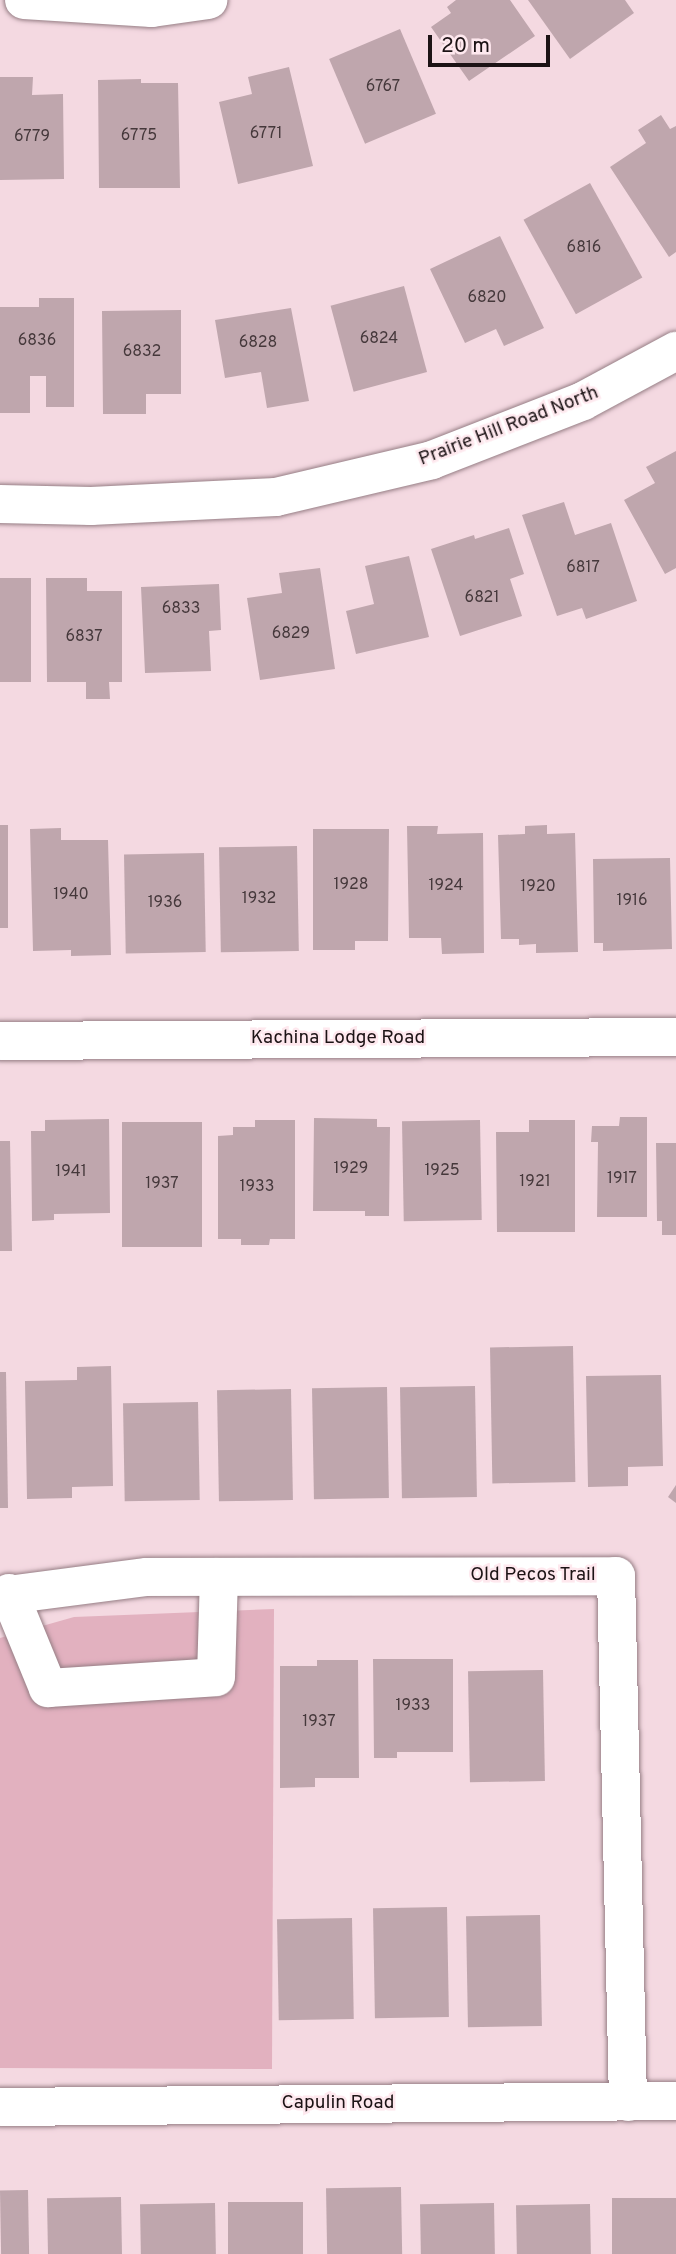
<!DOCTYPE html>
<html>
<head>
<meta charset="utf-8">
<style>
	body { margin:0 }
	#map { position:relative; width:676px; height:2254px; overflow:hidden; background:#f4d9e1; font-family:Overpass,sans-serif }
	div>[style] { position:absolute }
	.green>* { inset:0; background:#e2b1bf }
	.building>* { inset:0; background:#bfa6ad; transform-origin:0 0 }
	.roads { filter:drop-shadow(0 0 2px #967e85) drop-shadow(0 0 2px #967e85) }
	.minor>* { height:38px; margin:-19px; padding:0 19px; transform-origin:19px; border-radius:19px; background:#fff }
	span { translate:-50% -50%; white-space:nowrap; text-align:center; line-height:1.15; -webkit-text-stroke:5px #fee8ee; paint-order:stroke }
	.number-label { font-size:16px; color:#45383b }
	.number-label span { -webkit-text-stroke-width:0 }
	.street-label { font-size:19px; color:#1c1315 }
	.scale { position:absolute; left:428px; top:35px; width:122px; height:32px; box-sizing:border-box; border:4px solid #1c1315; border-top:0; padding-left:9px; font-size:21px; line-height:24px; white-space:nowrap; color:#1c1315; -webkit-text-stroke:5px #fee8ee; paint-order:stroke }
</style>
</head>
<body>
<div id="map">
	<div class="green">
		<div style="clip-path:polygon(274px 1609px,272px 2069px,0 2068px,0 1638px,74px 1617px)"></div>
	</div>
	<div class="building">
		<div style="clip-path:polygon(456px 0,510px 0,535px 36px,469px 81px,431px 27px,451px 13px,447px 7px)"></div>
		<div style="clip-path:polygon(528px 0,625px 0,634px 13px,570px 59px)"></div>
		<div style="left:400px;top:29px;width:92px;height:77px;rotate:67deg"></div>
		<div style="clip-path:polygon(289px 67px,313px 166px,238px 184px,219px 102px,252px 94px,248px 77px)"></div>
		<div style="clip-path:polygon(0 77px,33px 77px,32px 95px,63px 94px,64px 179px,0 180px)"></div>
		<div style="clip-path:polygon(141px 79px,141px 83px,178px 83px,180px 188px,99px 188px,98px 80px)"></div>
		<div style="clip-path:polygon(661px 115px,670px 129px,676px 126px,676px 252px,669px 257px,610px 167px,646px 143px,638px 130px)"></div>
		<div style="left:590px;top:183px;width:108px;height:76px;rotate:61deg"></div>
		<div style="clip-path:polygon(500px 236px,544px 328px,504px 346px,496px 329px,465px 343px,430px 269px)"></div>
		<div style="left:404px;top:286px;width:89px;height:76px;rotate:75deg"></div>
		<div style="clip-path:polygon(39px 298px,74px 298px,74px 407px,46px 407px,46px 376px,30px 376px,30px 413px,0 413px,0 307px,39px 307px)"></div>
		<div style="clip-path:polygon(291px 308px,309px 401px,267px 408px,261px 372px,225px 378px,215px 320px)"></div>
		<div style="clip-path:polygon(181px 310px,181px 394px,146px 394px,146px 414px,103px 414px,102px 311px)"></div>
		<div style="clip-path:polygon(676px 451px,676px 568px,665px 574px,624px 500px,655px 483px,646px 467px)"></div>
		<div style="clip-path:polygon(564px 502px,575px 535px,611px 523px,637px 601px,586px 619px,582px 608px,557px 616px,522px 515px)"></div>
		<div style="clip-path:polygon(509px 528px,524px 574px,510px 579px,522px 616px,460px 636px,431px 549px,474px 535px,475px 539px)"></div>
		<div style="clip-path:polygon(409px 556px,429px 637px,356px 654px,346px 611px,374px 604px,365px 566px)"></div>
		<div style="clip-path:polygon(320px 568px,335px 669px,260px 680px,247px 598px,282px 593px,279px 573px)"></div>
		<div style="left:0;top:578px;width:31px;height:104px"></div>
		<div style="clip-path:polygon(46px 578px,87px 578px,87px 591px,122px 591px,122px 682px,109px 682px,110px 699px,86px 699px,86px 682px,47px 682px)"></div>
		<div style="clip-path:polygon(219px 584px,221px 630px,209px 631px,211px 671px,145px 673px,141px 587px)"></div>
		<div style="left:0;top:825px;width:8px;height:103px"></div>
		<div style="clip-path:polygon(547px 825px,547px 834px,575px 833px,578px 952px,536px 953px,536px 944px,519px 945px,519px 939px,501px 939px,498px 835px,525px 834px,525px 826px)"></div>
		<div style="clip-path:polygon(407px 826px,438px 826px,437px 834px,483px 833px,484px 953px,442px 954px,441px 938px,409px 938px)"></div>
		<div style="clip-path:polygon(61px 828px,61px 840px,108px 840px,111px 955px,71px 956px,71px 950px,33px 951px,30px 829px)"></div>
		<div style="clip-path:polygon(313px 829px,389px 829px,388px 941px,355px 941px,355px 950px,313px 950px)"></div>
		<div style="left:297px;top:846px;width:105px;height:78px;rotate:89deg"></div>
		<div style="left:204px;top:853px;width:99px;height:80px;rotate:89deg"></div>
		<div style="clip-path:polygon(670px 858px,672px 949px,603px 951px,603px 943px,594px 943px,593px 859px)"></div>
		<div style="clip-path:polygon(620px 1117px,647px 1117px,647px 1217px,597px 1217px,598px 1142px,591px 1142px,592px 1126px,619px 1126px)"></div>
		<div style="clip-path:polygon(314px 1118px,377px 1119px,377px 1127px,390px 1127px,389px 1216px,365px 1216px,365px 1211px,313px 1211px)"></div>
		<div style="clip-path:polygon(109px 1119px,110px 1213px,54px 1214px,54px 1220px,32px 1221px,31px 1131px,45px 1131px,45px 1120px)"></div>
		<div style="clip-path:polygon(255px 1120px,295px 1120px,295px 1239px,270px 1239px,269px 1245px,241px 1245px,241px 1239px,218px 1239px,218px 1136px,233px 1135px,233px 1127px,255px 1127px)"></div>
		<div style="left:480px;top:1120px;width:100px;height:78px;rotate:89deg"></div>
		<div style="clip-path:polygon(529px 1120px,575px 1120px,575px 1232px,497px 1232px,496px 1132px,529px 1132px)"></div>
		<div style="left:122px;top:1122px;width:80px;height:125px"></div>
		<div style="clip-path:polygon(0 1141px,10px 1141px,12px 1251px,0 1251px)"></div>
		<div style="clip-path:polygon(656px 1143px,676px 1143px,676px 1235px,662px 1235px,662px 1221px,657px 1221px)"></div>
		<div style="left:573px;top:1346px;width:136px;height:83px;rotate:89deg"></div>
		<div style="clip-path:polygon(111px 1366px,113px 1486px,72px 1487px,72px 1498px,27px 1499px,25px 1381px,77px 1380px,77px 1367px)"></div>
		<div style="clip-path:polygon(0 1372px,6px 1372px,8px 1508px,0 1508px)"></div>
		<div style="clip-path:polygon(661px 1375px,663px 1466px,628px 1467px,628px 1486px,588px 1487px,586px 1376px)"></div>
		<div style="left:475px;top:1386px;width:111px;height:75px;rotate:89deg"></div>
		<div style="left:387px;top:1387px;width:111px;height:75px;rotate:89deg"></div>
		<div style="left:291px;top:1389px;width:111px;height:74px;rotate:89deg"></div>
		<div style="left:198px;top:1402px;width:98px;height:75px;rotate:89deg"></div>
		<div style="clip-path:polygon(676px 1485px,676px 1503px,668px 1497px)"></div>
		<div style="clip-path:polygon(373px 1659px,453px 1659px,453px 1752px,397px 1752px,397px 1758px,374px 1758px)"></div>
		<div style="clip-path:polygon(317px 1660px,358px 1660px,359px 1778px,315px 1778px,315px 1787px,280px 1788px,280px 1666px,317px 1666px)"></div>
		<div style="left:543px;top:1670px;width:111px;height:75px;rotate:89deg"></div>
		<div style="left:447px;top:1907px;width:110px;height:74px;rotate:89deg"></div>
		<div style="left:540px;top:1915px;width:111px;height:74px;rotate:89deg"></div>
		<div style="left:352px;top:1918px;width:101px;height:75px;rotate:89deg"></div>
		<div style="left:401px;top:2187px;width:67px;height:75px;rotate:89deg"></div>
		<div style="left:28px;top:2190px;width:64px;height:28px;rotate:89deg"></div>
		<div style="left:121px;top:2197px;width:57px;height:74px;rotate:89deg"></div>
		<div style="left:676px;top:2198px;width:56px;height:64px;rotate:90deg"></div>
		<div style="left:303px;top:2202px;width:52px;height:75px;rotate:90deg"></div>
		<div style="left:215px;top:2203px;width:51px;height:75px;rotate:89deg"></div>
		<div style="left:494px;top:2203px;width:51px;height:74px;rotate:89deg"></div>
		<div style="left:590px;top:2204px;width:50px;height:74px;rotate:89deg"></div>
	</div>
	<div class="roads">
		<div class="minor">
			<div style="left:24px;top:0;width:128px;rotate:3.6deg"></div>
			<div style="left:152px;top:8px;width:57px;rotate:-8.1deg"></div>
			<div style="left:0;top:504px;width:91px;rotate:1.3deg"></div>
			<div style="left:91px;top:506px;width:185px;rotate:-2.8deg"></div>
			<div style="left:276px;top:497px;width:160px;rotate:-13.3deg"></div>
			<div style="left:432px;top:460px;width:162px;rotate:-21.3deg"></div>
			<div style="left:583px;top:401px;width:106px;rotate:-28.3deg"></div>
			<div style="left:0;top:1041px;width:676px;rotate:-0.34deg"></div>
			<div style="left:9px;top:1593px;width:103px;rotate:67.7deg"></div>
			<div style="left:48px;top:1688px;width:168px;rotate:-3.7deg"></div>
			<div style="left:216px;top:1677px;width:100px;rotate:-88.3deg"></div>
			<div style="left:0;top:1596px;width:148px;rotate:-7.4deg"></div>
			<div style="left:147px;top:1577px;width:469px;rotate:-0.1deg"></div>
			<div style="left:616px;top:1576px;width:526px;rotate:88.69deg"></div>
			<div style="left:0;top:2107px;width:676px;rotate:-0.51deg"></div>
		</div>
	</div>
	<div class="number-label">
		<span style="left:383px;top:87px">6767</span>
		<span style="left:266px;top:134px">6771</span>
		<span style="left:139px;top:136px">6775</span>
		<span style="left:32px;top:137px">6779</span>
		<span style="left:584px;top:248px">6816</span>
		<span style="left:487px;top:298px">6820</span>
		<span style="left:379px;top:339px">6824</span>
		<span style="left:37px;top:341px">6836</span>
		<span style="left:258px;top:343px">6828</span>
		<span style="left:142px;top:352px">6832</span>
		<span style="left:583px;top:568px">6817</span>
		<span style="left:482px;top:598px">6821</span>
		<span style="left:181px;top:609px">6833</span>
		<span style="left:291px;top:634px">6829</span>
		<span style="left:84px;top:637px">6837</span>
		<span style="left:351px;top:885px">1928</span>
		<span style="left:446px;top:886px">1924</span>
		<span style="left:538px;top:887px">1920</span>
		<span style="left:71px;top:895px">1940</span>
		<span style="left:259px;top:899px">1932</span>
		<span style="left:632px;top:901px">1916</span>
		<span style="left:165px;top:903px">1936</span>
		<span style="left:351px;top:1169px">1929</span>
		<span style="left:442px;top:1171px">1925</span>
		<span style="left:71px;top:1172px">1941</span>
		<span style="left:622px;top:1179px">1917</span>
		<span style="left:535px;top:1182px">1921</span>
		<span style="left:162px;top:1184px">1937</span>
		<span style="left:257px;top:1187px">1933</span>
		<span style="left:413px;top:1706px">1933</span>
		<span style="left:319px;top:1722px">1937</span>
	</div>
	<div class="street-label">
		<span style="left:509px;top:427px;rotate:-21deg">Prairie Hill Road North</span>
		<span style="left:338px;top:1039px">Kachina Lodge Road</span>
		<span style="left:533px;top:1576px">Old Pecos Trail</span>
		<span style="left:338px;top:2104px">Capulin Road</span>
	</div>
	<div class="scale">20 m</div>
</div>
</body>
</html>
